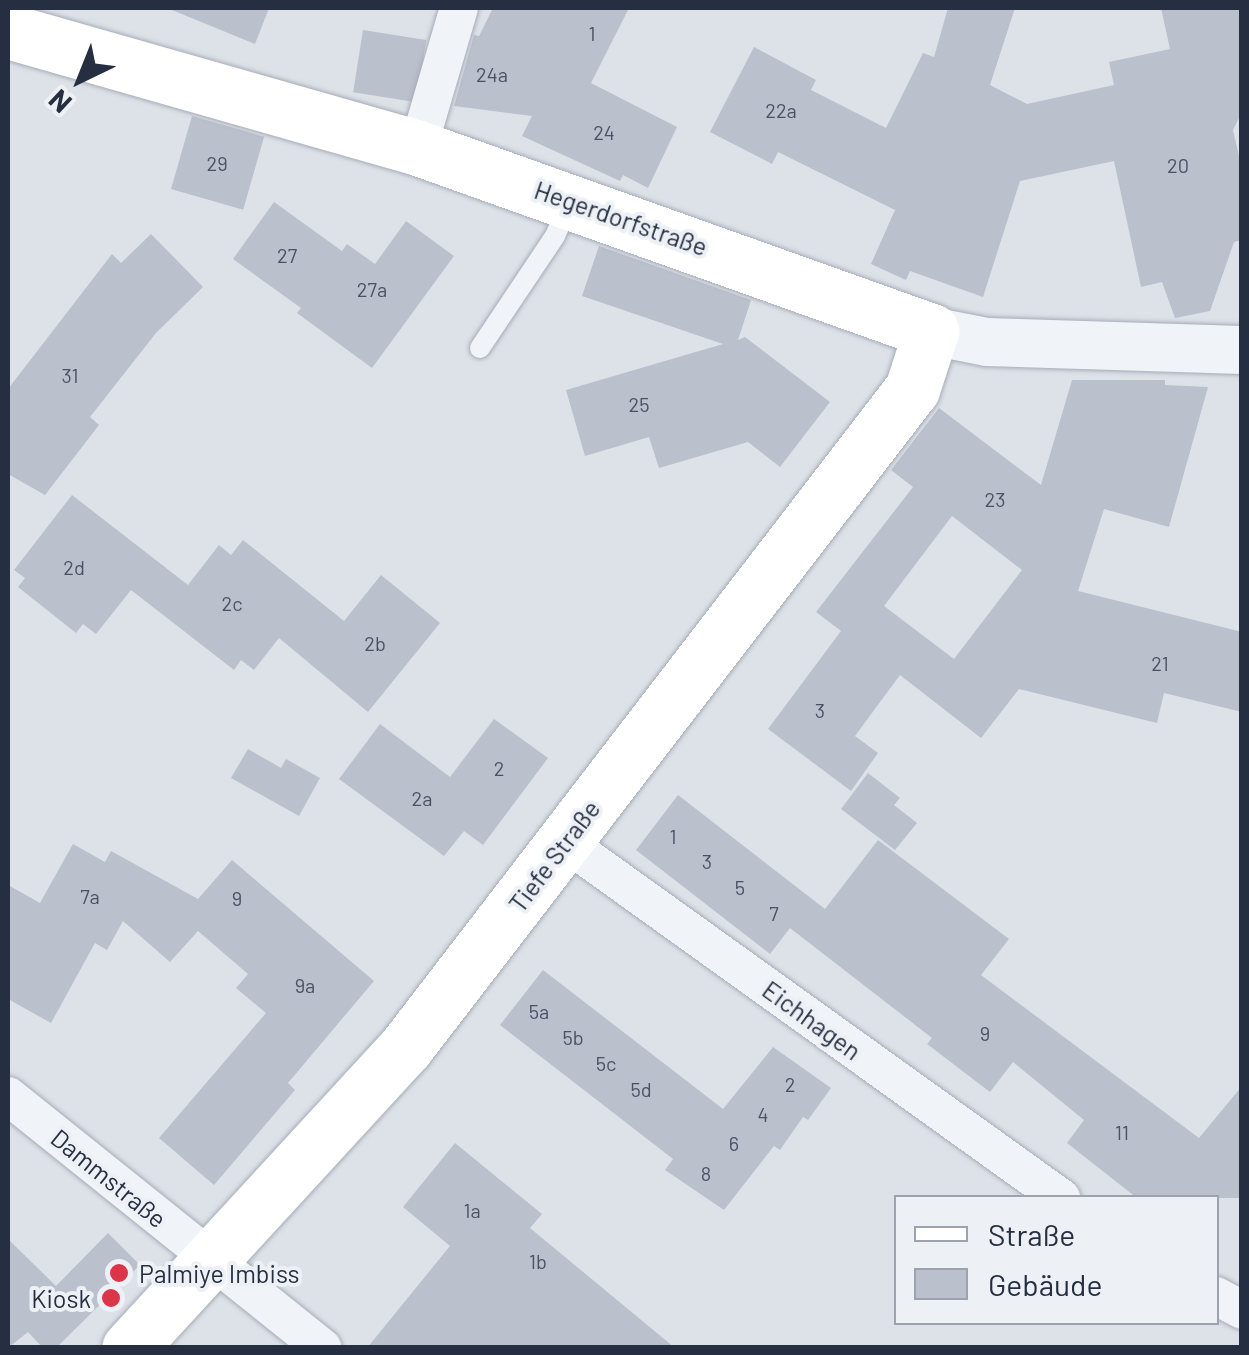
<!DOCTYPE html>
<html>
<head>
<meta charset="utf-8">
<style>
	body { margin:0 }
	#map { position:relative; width:1249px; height:1355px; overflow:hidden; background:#dde2e9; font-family:Barlow,sans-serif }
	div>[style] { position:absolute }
	.building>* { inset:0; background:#bac0cc; transform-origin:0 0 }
	.roads { filter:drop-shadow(0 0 2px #a6acb7) drop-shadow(0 0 2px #a6acb7) }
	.service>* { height:20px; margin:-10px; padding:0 10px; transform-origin:10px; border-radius:10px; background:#f0f3f7 }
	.minor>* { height:38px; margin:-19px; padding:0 19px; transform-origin:19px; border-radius:19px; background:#f0f3f7 }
	.tertiary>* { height:48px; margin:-24px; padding:0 24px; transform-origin:24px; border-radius:24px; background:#f0f3f7 }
	.secondary>* { height:55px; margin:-27.5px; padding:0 27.5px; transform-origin:27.5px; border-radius:27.5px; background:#fff }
	.dots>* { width:28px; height:28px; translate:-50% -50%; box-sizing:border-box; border:5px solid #edf1f6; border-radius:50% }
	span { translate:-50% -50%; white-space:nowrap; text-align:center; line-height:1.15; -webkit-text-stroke:8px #edf1f6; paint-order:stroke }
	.number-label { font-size:20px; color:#4a5364 }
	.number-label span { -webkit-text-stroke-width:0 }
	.street-label { font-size:25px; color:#252f41 }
	.poi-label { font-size:25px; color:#252f41 }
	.left { translate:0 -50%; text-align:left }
	.right { translate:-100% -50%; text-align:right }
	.frame { position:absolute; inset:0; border:10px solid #252f41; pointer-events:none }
	.legend { position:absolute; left:894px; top:1195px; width:325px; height:130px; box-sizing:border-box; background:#edf1f6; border:2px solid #9da3ae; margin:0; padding:12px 18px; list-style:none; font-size:30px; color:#252f41 }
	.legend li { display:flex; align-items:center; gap:20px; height:50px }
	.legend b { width:50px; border:2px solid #9da3ae }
	.north { position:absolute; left:30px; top:30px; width:100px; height:100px; -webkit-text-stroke:8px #edf1f6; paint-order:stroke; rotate:223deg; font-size:28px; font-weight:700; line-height:40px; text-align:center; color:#252f41 }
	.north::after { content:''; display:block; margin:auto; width:35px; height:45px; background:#252f41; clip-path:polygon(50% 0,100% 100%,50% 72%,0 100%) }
</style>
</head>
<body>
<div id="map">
	<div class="building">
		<div style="clip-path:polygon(167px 8px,269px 8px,255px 44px)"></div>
		<div style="clip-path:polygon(493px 8px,629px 8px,591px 83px,677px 127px,648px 188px,623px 175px,620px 181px,522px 136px,532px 116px,454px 106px,474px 35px,479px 36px)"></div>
		<div style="clip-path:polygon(948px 8px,1015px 8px,990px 85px,1027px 104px,1114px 85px,1109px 62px,1170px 49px,1161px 8px,1242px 8px,1242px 112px,1233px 130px,1242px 169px,1242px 240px,1234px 242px,1210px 311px,1175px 318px,1162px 282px,1141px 287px,1114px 161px,1020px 181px,983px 297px,910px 271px,906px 280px,871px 264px,895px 210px,778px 152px,772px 164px,710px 132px,754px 47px,816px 80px,811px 90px,886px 128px,923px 53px,934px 57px)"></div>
		<div style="left:363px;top:30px;width:64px;height:63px;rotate:9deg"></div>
		<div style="left:192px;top:116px;width:75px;height:76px;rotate:16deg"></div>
		<div style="clip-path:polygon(274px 202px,342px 251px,347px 244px,375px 264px,406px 221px,454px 256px,372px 368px,297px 313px,301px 308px,233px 259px)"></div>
		<div style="clip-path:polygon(151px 234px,203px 287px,156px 333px,90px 417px,99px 425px,45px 495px,8px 474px,8px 389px,112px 254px,121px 263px)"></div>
		<div style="clip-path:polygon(599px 246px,751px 300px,738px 340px,745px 337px,830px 402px,780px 467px,748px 442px,659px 468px,649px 437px,585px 456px,566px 390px,723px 344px,582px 296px)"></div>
		<div style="clip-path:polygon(evenodd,1072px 380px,1165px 380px,1165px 385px,1208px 387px,1169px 527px,1104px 509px,1078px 591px,1242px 632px,1242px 712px,1164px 693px,1157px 723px,1019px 689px,981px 738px,900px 675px,855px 736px,878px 753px,851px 791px,768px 729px,841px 631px,816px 612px,913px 487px,891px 470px,939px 408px,1041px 485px,1072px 380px,952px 516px,1022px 570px,954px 659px,884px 606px,952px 516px)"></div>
		<div style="clip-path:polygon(72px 495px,188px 585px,219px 545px,231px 555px,243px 540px,344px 621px,381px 575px,440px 623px,368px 712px,279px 638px,254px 670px,241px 660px,234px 670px,131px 590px,96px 634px,83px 624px,76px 633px,18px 587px,25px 578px,14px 570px)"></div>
		<div style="clip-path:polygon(494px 719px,548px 758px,483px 845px,464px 831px,444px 856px,339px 779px,380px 724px,450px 777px)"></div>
		<div style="clip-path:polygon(248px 749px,281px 768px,286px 759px,320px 778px,299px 816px,231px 778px)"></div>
		<div style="clip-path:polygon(868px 773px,900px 798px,894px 805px,917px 823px,895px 850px,841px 809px)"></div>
		<div style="clip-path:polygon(678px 795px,825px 909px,878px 840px,1009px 939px,981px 975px,1199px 1138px,1242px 1086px,1242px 1198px,1137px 1198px,1067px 1143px,1084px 1120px,1013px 1062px,990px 1092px,927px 1044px,932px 1038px,790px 928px,770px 954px,636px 850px)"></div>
		<div style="clip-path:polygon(73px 844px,105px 862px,111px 851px,198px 899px,232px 860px,374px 981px,288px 1083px,295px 1090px,214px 1185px,159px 1138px,266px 1013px,236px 988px,248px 974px,198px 931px,170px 962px,123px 921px,107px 950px,95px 943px,51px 1023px,8px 999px,8px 885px,40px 903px)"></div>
		<div style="clip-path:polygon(543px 970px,723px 1109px,773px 1047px,831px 1088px,808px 1120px,803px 1117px,780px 1150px,774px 1146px,724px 1210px,665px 1170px,673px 1159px,500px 1025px)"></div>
		<div style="clip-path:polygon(455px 1143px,542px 1214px,530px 1228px,675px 1348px,367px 1348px,450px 1246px,403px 1207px)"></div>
		<div style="clip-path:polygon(108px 1233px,140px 1265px,56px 1348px,43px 1348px,28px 1332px,8px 1348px,8px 1239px,56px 1286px)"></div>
	</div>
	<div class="roads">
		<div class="service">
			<div style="left:480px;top:348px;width:135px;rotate:-56.2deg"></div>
			<div style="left:555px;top:236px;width:37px;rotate:-66deg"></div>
		</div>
		<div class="minor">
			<div style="left:418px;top:148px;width:146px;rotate:-73.7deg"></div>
			<div style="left:565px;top:842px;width:611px;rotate:35.67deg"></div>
			<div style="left:8px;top:1096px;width:403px;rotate:38.7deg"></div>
			<div style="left:1216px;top:1296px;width:30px;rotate:28deg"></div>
		</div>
		<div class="tertiary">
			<div style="left:931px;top:331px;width:57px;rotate:11.1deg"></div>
			<div style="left:987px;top:342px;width:255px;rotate:1.8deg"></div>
		</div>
		<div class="secondary">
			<div style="left:8px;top:31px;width:426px;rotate:15.9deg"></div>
			<div style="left:418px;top:148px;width:545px;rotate:19.63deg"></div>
			<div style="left:931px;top:331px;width:61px;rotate:108.1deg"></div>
			<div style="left:912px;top:389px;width:830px;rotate:127.56deg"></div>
			<div style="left:406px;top:1047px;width:409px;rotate:132.6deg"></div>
		</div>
	</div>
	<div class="dots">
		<div style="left:119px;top:1273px;background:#db354a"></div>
		<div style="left:111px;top:1298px;background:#db354a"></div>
	</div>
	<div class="number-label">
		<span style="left:592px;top:33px">1</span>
		<span style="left:492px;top:74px">24a</span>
		<span style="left:781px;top:110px">22a</span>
		<span style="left:604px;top:132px">24</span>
		<span style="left:217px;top:163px">29</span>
		<span style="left:1178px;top:165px">20</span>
		<span style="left:287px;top:255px">27</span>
		<span style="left:372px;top:289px">27a</span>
		<span style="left:70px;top:375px">31</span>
		<span style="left:639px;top:404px">25</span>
		<span style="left:995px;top:499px">23</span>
		<span style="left:74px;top:567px">2d</span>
		<span style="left:232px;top:603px">2c</span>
		<span style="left:375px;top:643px">2b</span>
		<span style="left:1160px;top:663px">21</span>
		<span style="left:820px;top:710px">3</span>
		<span style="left:499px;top:768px">2</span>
		<span style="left:422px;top:798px">2a</span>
		<span style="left:673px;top:836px">1</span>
		<span style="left:707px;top:861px">3</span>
		<span style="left:740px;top:887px">5</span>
		<span style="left:90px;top:896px">7a</span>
		<span style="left:237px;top:898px">9</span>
		<span style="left:774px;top:913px">7</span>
		<span style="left:305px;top:985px">9a</span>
		<span style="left:539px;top:1011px">5a</span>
		<span style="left:985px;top:1033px">9</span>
		<span style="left:573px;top:1037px">5b</span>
		<span style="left:606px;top:1063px">5c</span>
		<span style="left:790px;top:1084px">2</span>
		<span style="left:641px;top:1089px">5d</span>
		<span style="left:763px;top:1114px">4</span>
		<span style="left:1122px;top:1132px">11</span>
		<span style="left:734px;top:1143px">6</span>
		<span style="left:706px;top:1173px">8</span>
		<span style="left:472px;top:1210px">1a</span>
		<span style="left:538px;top:1261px">1b</span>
	</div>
	<div class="street-label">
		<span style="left:621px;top:218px;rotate:19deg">Hegerdorfstraße</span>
		<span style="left:554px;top:856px;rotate:-53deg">Tiefe Straße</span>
		<span style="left:812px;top:1020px;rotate:36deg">Eichhagen</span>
		<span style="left:109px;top:1178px;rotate:39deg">Dammstraße</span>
	</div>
	<div class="poi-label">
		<span class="left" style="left:139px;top:1273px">Palmiye Imbiss</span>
		<span class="right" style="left:91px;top:1298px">Kiosk</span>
	</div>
	<div class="frame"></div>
	<ul class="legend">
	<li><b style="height:12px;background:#fff"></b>Straße</li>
	<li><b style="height:28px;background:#bac0cc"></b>Gebäude</li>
	</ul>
	<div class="north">N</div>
</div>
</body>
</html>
